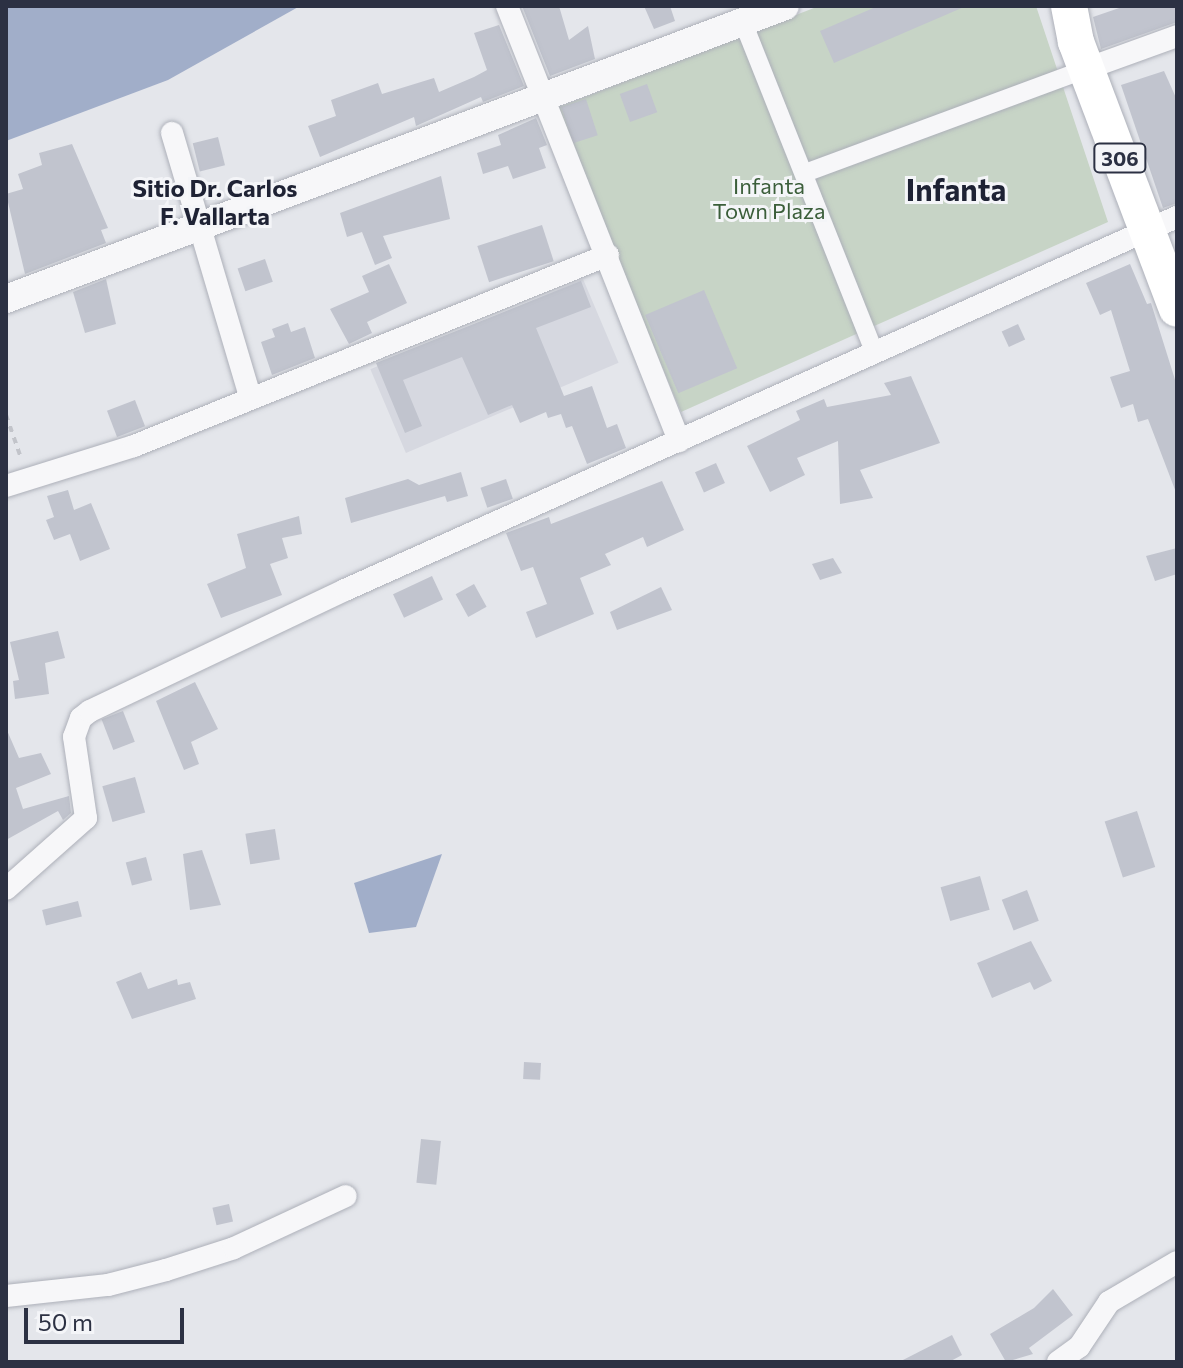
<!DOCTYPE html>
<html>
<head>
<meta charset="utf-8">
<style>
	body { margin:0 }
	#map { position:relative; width:1183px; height:1368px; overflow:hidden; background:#e4e6eb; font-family:Commissioner,sans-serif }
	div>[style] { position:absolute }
	.built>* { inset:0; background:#d6d8e0; transform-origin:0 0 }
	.green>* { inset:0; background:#c7d4c6 }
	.water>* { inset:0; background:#a1aec9 }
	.building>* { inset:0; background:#c1c4ce; transform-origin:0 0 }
	.path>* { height:4px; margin-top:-2px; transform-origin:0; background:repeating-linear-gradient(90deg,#c2c4ca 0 6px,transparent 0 12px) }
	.roads { filter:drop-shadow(0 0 2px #adb0b9) drop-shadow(0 0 2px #adb0b9) }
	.pedestrian>* { height:18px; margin:-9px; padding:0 9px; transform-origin:9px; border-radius:9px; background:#f7f7f9 }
	.minor>* { height:22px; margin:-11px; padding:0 11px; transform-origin:11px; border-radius:11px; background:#f7f7f9 }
	.tertiary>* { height:28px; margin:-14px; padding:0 14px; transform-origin:14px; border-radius:14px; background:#f7f7f9 }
	.primary>* { height:36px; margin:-18px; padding:0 18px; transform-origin:18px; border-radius:18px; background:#fff }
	span { translate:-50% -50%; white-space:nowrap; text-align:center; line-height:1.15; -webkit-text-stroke:6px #f4f5f8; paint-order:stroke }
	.shield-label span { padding:2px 6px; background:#f4f5f8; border:2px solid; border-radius:6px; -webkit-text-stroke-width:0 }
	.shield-label { font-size:20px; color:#2c3143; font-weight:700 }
	.park-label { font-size:22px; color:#3b5e3a }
	.neighbourhood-label { font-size:24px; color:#1e2234; font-weight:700 }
	.district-label { font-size:30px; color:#1e2234; font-weight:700 }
	.frame { position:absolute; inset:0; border:8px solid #2c3143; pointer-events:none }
	.scale { position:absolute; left:24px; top:1308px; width:160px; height:36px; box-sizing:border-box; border:4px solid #2c3143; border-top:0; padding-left:10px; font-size:24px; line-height:28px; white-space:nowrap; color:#2c3143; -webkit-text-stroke:6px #f4f5f8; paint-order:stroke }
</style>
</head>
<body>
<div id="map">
	<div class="built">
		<div style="left:583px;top:279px;width:91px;height:231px;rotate:67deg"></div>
	</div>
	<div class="green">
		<div style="clip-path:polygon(819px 6px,1036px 6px,1108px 222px,681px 412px,554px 109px)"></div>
	</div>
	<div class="water">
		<div style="clip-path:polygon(6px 6px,300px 6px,168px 80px,6px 141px)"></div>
		<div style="clip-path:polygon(442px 854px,416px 927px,369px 933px,354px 883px)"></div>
	</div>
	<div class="building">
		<div style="clip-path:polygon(522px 6px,559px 6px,569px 40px,588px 26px,595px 59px,550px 76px)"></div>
		<div style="clip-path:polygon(644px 6px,670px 6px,675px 21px,654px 29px)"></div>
		<div style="clip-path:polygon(878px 6px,964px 6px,964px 7px,834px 63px,820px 31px)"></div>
		<div style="clip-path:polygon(1125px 6px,1177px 6px,1177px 22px,1101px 49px,1093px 17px)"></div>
		<div style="clip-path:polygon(499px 25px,524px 86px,483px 102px,481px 97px,416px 126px,414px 117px,320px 157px,308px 126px,336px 116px,331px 100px,378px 83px,382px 94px,434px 78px,439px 92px,474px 77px,487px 70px,474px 33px)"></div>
		<div style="clip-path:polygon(1164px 71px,1177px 100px,1177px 203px,1163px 208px,1121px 85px)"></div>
		<div style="left:647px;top:84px;width:30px;height:29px;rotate:70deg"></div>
		<div style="left:586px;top:99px;width:38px;height:26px;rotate:72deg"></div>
		<div style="clip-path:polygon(536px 118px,547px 145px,539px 148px,546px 168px,513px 179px,508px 166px,483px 174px,477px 153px,501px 145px,498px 135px)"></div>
		<div style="left:218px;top:137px;width:29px;height:26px;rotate:76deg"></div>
		<div style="clip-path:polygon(72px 144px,108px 228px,101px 230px,106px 243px,25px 274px,6px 194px,23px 189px,18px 174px,42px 165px,39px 153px)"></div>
		<div style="clip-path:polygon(441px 176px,450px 219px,383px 236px,392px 258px,375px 265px,362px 232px,347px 237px,340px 213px)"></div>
		<div style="left:542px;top:225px;width:38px;height:68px;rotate:72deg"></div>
		<div style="left:265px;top:259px;width:24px;height:29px;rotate:71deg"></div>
		<div style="clip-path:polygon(389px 264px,407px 303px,367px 322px,372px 333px,349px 344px,330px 309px,369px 292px,362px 276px)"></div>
		<div style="clip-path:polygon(1130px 264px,1147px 304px,1151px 303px,1177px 386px,1177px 495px,1148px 419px,1138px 422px,1133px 404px,1121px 408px,1110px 377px,1130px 371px,1111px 310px,1100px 315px,1086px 283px)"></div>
		<div style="clip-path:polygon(106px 279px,116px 324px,85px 333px,73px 292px)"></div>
		<div style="clip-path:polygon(581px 281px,591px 307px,536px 328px,564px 396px,592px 386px,607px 428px,617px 424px,626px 448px,587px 464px,572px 426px,566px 428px,561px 414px,548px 418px,546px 412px,520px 423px,512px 405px,488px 415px,462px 357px,403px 380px,422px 426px,405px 433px,376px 363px)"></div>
		<div style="left:704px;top:290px;width:85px;height:64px;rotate:67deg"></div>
		<div style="clip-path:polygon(288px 323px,291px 332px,305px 327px,315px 358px,272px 375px,261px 342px,275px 337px,272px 329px)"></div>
		<div style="left:1018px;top:324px;width:17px;height:18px;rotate:65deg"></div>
		<div style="clip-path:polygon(911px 376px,940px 443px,860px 470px,873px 498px,840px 504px,838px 441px,797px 458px,805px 475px,770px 492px,747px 446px,800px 420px,796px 411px,824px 399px,827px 407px,891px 395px,884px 383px)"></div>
		<div style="left:135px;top:400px;width:28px;height:30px;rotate:69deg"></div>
		<div style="left:716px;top:463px;width:22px;height:23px;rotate:66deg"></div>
		<div style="clip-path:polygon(461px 472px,468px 496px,447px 502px,445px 496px,351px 523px,345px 498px,408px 479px,419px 485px)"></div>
		<div style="left:506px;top:479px;width:21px;height:27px;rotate:71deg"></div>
		<div style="clip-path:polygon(662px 481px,684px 530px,647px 547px,643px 537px,605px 554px,611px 565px,580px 578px,594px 614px,536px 638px,526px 612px,547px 604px,533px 567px,521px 571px,506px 533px,549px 517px,551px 524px)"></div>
		<div style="clip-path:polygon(68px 490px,74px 510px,91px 503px,110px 549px,80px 561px,70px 534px,54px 540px,46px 520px,54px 517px,47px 496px)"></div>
		<div style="clip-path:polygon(299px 516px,302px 534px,282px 538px,288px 558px,270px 564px,282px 595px,221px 618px,207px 584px,246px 568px,237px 534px)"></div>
		<div style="clip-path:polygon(1177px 548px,1177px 574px,1155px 581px,1146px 556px)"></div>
		<div style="clip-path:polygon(833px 558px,842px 573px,820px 580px,812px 564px)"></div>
		<div style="left:432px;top:576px;width:26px;height:43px;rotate:65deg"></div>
		<div style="left:474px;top:584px;width:26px;height:21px;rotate:61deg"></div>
		<div style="clip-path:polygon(661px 587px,672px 610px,617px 630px,610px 612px)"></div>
		<div style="clip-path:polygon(58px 631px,65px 658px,45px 663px,49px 694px,15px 699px,13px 681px,19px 680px,10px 642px)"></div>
		<div style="clip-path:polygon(195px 682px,218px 729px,191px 742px,199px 764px,184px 770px,156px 701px)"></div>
		<div style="left:123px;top:711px;width:33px;height:23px;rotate:69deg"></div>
		<div style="clip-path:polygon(6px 728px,19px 758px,41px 753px,51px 774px,16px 788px,23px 809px,69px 796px,71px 813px,63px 820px,58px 811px,6px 840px)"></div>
		<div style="left:135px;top:777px;width:37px;height:34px;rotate:74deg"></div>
		<div style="left:1137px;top:811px;width:59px;height:34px;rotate:72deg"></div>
		<div style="left:275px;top:829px;width:31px;height:30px;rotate:81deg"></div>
		<div style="clip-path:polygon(202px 850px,221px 905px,190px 910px,183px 854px)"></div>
		<div style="left:146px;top:857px;width:24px;height:21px;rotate:75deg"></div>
		<div style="left:980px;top:876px;width:35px;height:41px;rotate:74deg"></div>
		<div style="left:1027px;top:890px;width:33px;height:27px;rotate:69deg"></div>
		<div style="left:78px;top:901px;width:16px;height:37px;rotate:76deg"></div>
		<div style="clip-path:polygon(1031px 941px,1052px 981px,1034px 990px,1030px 982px,992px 998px,977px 963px)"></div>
		<div style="clip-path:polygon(141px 972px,148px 989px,177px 979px,178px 985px,190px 982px,196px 999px,132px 1019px,116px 982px)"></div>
		<div style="left:524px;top:1062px;width:17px;height:17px;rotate:3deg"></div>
		<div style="left:421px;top:1139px;width:20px;height:44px;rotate:6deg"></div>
		<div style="left:229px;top:1204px;width:18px;height:17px;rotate:77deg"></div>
		<div style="clip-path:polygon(1053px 1289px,1073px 1315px,1029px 1348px,1033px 1354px,1006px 1362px,990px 1334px,1034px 1308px)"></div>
		<div style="clip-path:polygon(952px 1335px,962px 1355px,949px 1362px,899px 1362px)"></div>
	</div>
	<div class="path">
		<div style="left:6px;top:415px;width:46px;rotate:70.8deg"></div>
	</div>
	<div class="roads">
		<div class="pedestrian">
			<div style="left:743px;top:22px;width:356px;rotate:68.3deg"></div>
			<div style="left:805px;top:173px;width:300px;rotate:-20.3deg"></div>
		</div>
		<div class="minor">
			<div style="left:507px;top:6px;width:468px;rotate:68.4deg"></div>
			<div style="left:1086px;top:69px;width:97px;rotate:-19.9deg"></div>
			<div style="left:172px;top:133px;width:277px;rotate:73.5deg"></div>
			<div style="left:6px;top:486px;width:134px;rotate:-17.4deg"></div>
			<div style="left:134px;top:446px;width:511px;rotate:-21.95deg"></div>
			<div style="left:6px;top:889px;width:107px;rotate:-41.6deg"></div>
			<div style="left:86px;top:818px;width:82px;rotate:-98.4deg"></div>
			<div style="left:74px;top:737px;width:20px;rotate:-70deg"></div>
			<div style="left:81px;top:718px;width:11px;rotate:-38deg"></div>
			<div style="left:90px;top:711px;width:282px;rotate:-25.4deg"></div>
			<div style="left:345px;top:590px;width:912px;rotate:-24.15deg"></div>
			<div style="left:6px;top:1296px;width:103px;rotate:-6.2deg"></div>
			<div style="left:108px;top:1285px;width:60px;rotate:-14.5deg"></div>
			<div style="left:166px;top:1270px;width:71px;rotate:-17.9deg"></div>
			<div style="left:234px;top:1248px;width:123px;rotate:-24.9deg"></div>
			<div style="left:1058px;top:1362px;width:26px;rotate:-36deg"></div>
			<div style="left:1079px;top:1347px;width:54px;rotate:-56.3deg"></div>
			<div style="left:1109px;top:1302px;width:79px;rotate:-30.5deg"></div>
		</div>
		<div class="tertiary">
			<div style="left:6px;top:299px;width:832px;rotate:-20.61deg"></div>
		</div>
		<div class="primary">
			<div style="left:1069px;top:6px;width:37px;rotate:79deg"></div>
			<div style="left:1076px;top:42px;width:285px;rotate:69.3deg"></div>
		</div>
	</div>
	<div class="shield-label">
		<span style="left:1120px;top:158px">306</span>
	</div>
	<div class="park-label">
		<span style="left:769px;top:198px">Infanta<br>Town Plaza</span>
	</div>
	<div class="neighbourhood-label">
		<span style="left:215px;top:202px">Sitio Dr. Carlos<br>F. Vallarta</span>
	</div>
	<div class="district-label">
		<span style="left:956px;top:189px">Infanta</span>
	</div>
	<div class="frame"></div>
	<div class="scale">50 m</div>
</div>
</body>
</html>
